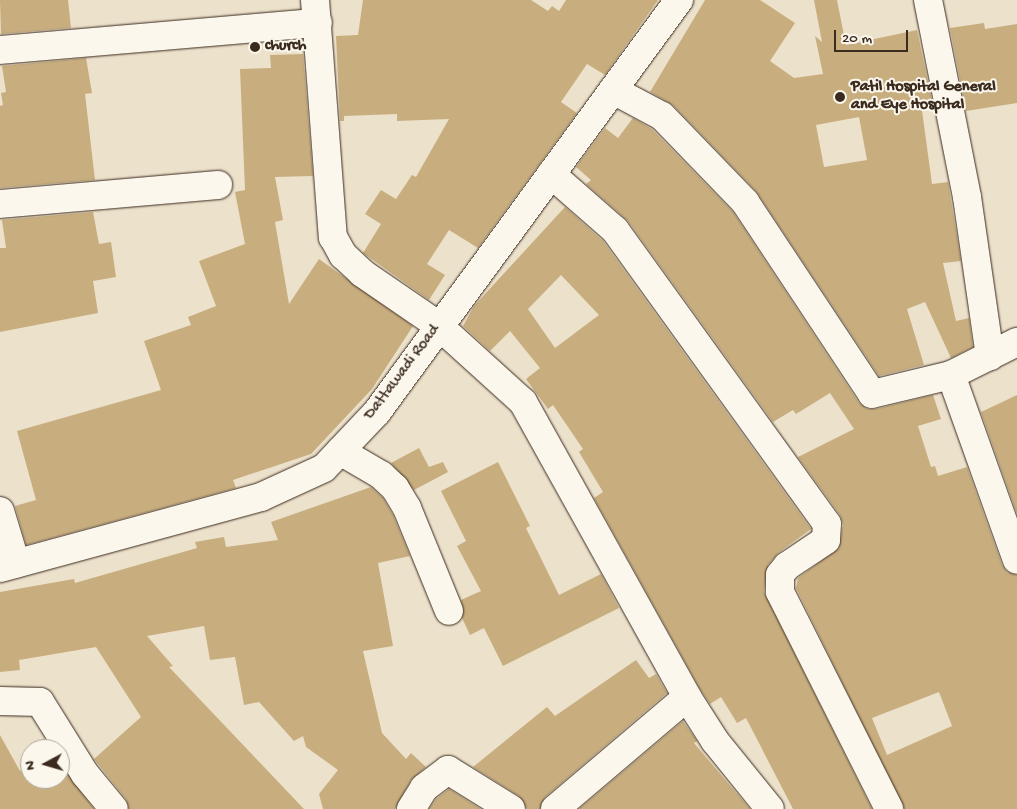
<!DOCTYPE html>
<html>
<head>
<meta charset="utf-8">
<style>
	body { margin:0 }
	#map { position:relative; width:1017px; height:809px; overflow:hidden; background:#ece1cb; font-family:"Gochi Hand",sans-serif }
	div>[style] { position:absolute }
	.building>* { inset:0; background:#c8ae7f }
	.roads { filter:drop-shadow(0 0 1px #3b2a1e) drop-shadow(0 0 1px #3b2a1e) }
	.street>* { height:28px; margin:-14px; padding:0 14px; transform-origin:14px; border-radius:14px; background:#fbf7ec }
	.secondary>* { height:28px; margin:-14px; padding:0 14px; transform-origin:14px; border-radius:14px; background:#fbf7ec }
	.dots>* { width:14px; height:14px; translate:-50% -50%; box-sizing:border-box; border:2px solid #fbf7ec; border-radius:50% }
	span { translate:-50% -50%; white-space:nowrap; text-align:center; line-height:1.15; -webkit-text-stroke:4px #fbf7ec; paint-order:stroke }
	.poi-label { font-size:16px; color:#3b2a1e; font-weight:700 }
	.left { translate:0 -50%; text-align:left }
	.street-label { font-size:16px; color:#3b2a1e }
	.north { position:absolute; left:20px; top:739px; width:50px; height:50px; box-sizing:border-box; background:#fbf7ec; border:1px solid #aea59a; border-radius:50%; rotate:264deg; font-size:14px; font-weight:700; line-height:20px; text-align:center; color:#3b2a1e }
	.north::after { content:''; display:block; margin:auto; width:18px; height:22px; background:#3b2a1e; clip-path:polygon(50% 0,100% 100%,50% 72%,0 100%) }
	.scale { position:absolute; left:834px; top:30px; width:74px; height:22px; box-sizing:border-box; border:2px solid #3b2a1e; border-top:0; padding-left:6px; font-size:15px; line-height:18px; white-space:nowrap; color:#3b2a1e; -webkit-text-stroke:4px #fbf7ec; paint-order:stroke }
</style>
</head>
<body>
<div id="map">
	<div class="building">
		<div style="clip-path:polygon(0 0,68px 0,71px 28px,1px 34px)"></div>
		<div style="clip-path:polygon(363px 0,531px 0,548px 11px,552px 6px,559px 11px,566px 0,658px 0,605px 75px,587px 64px,561px 102px,577px 113px,478px 248px,449px 230px,427px 264px,445px 275px,429px 300px,363px 253px,381px 224px,365px 214px,381px 190px,396px 199px,412px 175px,416px 177px,449px 119px,397px 121px,397px 114px,344px 116px,344px 121px,340px 121px,336px 36px,358px 35px)"></div>
		<div style="clip-path:polygon(evenodd,705px 0,760px 0,795px 23px,770px 61px,794px 78px,823px 74px,815px 36px,822px 42px,814px 0,837px 0,846px 45px,917px 30px,932px 101px,921px 103px,932px 184px,948px 182px,961px 261px,943px 263px,956px 321px,969px 318px,973px 347px,951px 358px,925px 302px,907px 309px,924px 365px,879px 376px,756px 191px,673px 105px,650px 92px,705px 0,859px 117px,867px 160px,824px 167px,816px 125px,859px 117px)"></div>
		<div style="clip-path:polygon(984px 23px,985px 29px,1017px 24px,1017px 103px,966px 111px,950px 28px)"></div>
		<div style="clip-path:polygon(303px 54px,313px 176px,275px 177px,283px 220px,275px 222px,289px 304px,319px 259px,413px 326px,372px 389px,311px 454px,233px 480px,236px 488px,26px 545px,15px 506px,36px 500px,17px 431px,161px 390px,144px 341px,191px 325px,188px 317px,216px 306px,199px 261px,245px 244px,235px 192px,245px 190px,240px 69px,271px 68px,270px 55px)"></div>
		<div style="clip-path:polygon(86px 58px,92px 93px,85px 94px,95px 180px,0 188px,0 106px,3px 105px,1px 93px,6px 92px,2px 66px)"></div>
		<div style="clip-path:polygon(evenodd,633px 118px,652px 129px,733px 212px,859px 403px,867px 409px,876px 409px,933px 395px,941px 419px,918px 426px,931px 467px,935px 466px,938px 476px,967px 467px,1002px 565px,1007px 572px,1017px 575px,1017px 809px,904px 809px,796px 588px,798px 578px,839px 548px,843px 525px,840px 515px,798px 457px,854px 429px,830px 393px,796px 414px,793px 410px,773px 422px,628px 221px,586px 184px,591px 180px,576px 167px,605px 128px,618px 138px,633px 118px,939px 692px,952px 726px,887px 755px,872px 718px,939px 692px)"></div>
		<div style="clip-path:polygon(evenodd,565px 207px,603px 241px,811px 529px,778px 553px,768px 565px,764px 592px,872px 809px,793px 809px,746px 718px,737px 723px,721px 697px,710px 704px,700px 689px,594px 498px,603px 492px,579px 452px,583px 449px,553px 405px,548px 409px,526px 379px,540px 368px,510px 331px,490px 351px,463px 326px,474px 306px,565px 207px,561px 275px,599px 315px,555px 348px,528px 309px,561px 275px)"></div>
		<div style="clip-path:polygon(93px 212px,99px 244px,111px 242px,116px 277px,93px 281px,98px 313px,0 332px,0 248px,6px 248px,2px 220px)"></div>
		<div style="clip-path:polygon(1017px 395px,1017px 514px,981px 412px)"></div>
		<div style="clip-path:polygon(419px 448px,429px 467px,443px 462px,448px 472px,414px 490px,391px 463px)"></div>
		<div style="clip-path:polygon(498px 462px,530px 526px,526px 528px,559px 595px,601px 574px,619px 608px,503px 666px,484px 628px,470px 635px,462px 618px,461px 600px,481px 591px,457px 546px,466px 541px,441px 491px)"></div>
		<div style="clip-path:polygon(371px 487px,383px 498px,393px 515px,410px 556px,378px 563px,393px 646px,363px 651px,382px 733px,406px 759px,411px 753px,426px 767px,411px 780px,395px 809px,323px 809px,319px 794px,338px 770px,306px 747px,303px 736px,294px 741px,259px 702px,244px 705px,235px 657px,210px 660px,204px 626px,147px 636px,173px 666px,169px 667px,304px 809px,129px 809px,126px 799px,94px 759px,141px 717px,96px 647px,19px 660px,20px 670px,0 672px,0 592px,74px 579px,75px 583px,197px 548px,195px 542px,224px 537px,226px 547px,278px 540px,271px 522px)"></div>
		<div style="clip-path:polygon(636px 660px,649px 678px,656px 674px,667px 693px,545px 797px,540px 809px,527px 809px,519px 796px,473px 767px,547px 707px,555px 716px)"></div>
		<div style="clip-path:polygon(683px 721px,697px 741px,694px 743px,750px 809px,579px 809px)"></div>
		<div style="clip-path:polygon(0 735px,20px 771px,30px 765px,30px 779px,60px 779px,60px 764px,94px 809px,0 809px)"></div>
		<div style="clip-path:polygon(449px 789px,481px 809px,429px 809px,436px 799px)"></div>
	</div>
	<div class="roads">
		<div class="street">
			<div style="left:315px;top:0;width:238px;rotate:85.7deg"></div>
			<div style="left:333px;top:237px;width:21px;rotate:61deg"></div>
			<div style="left:343px;top:255px;width:26px;rotate:43deg"></div>
			<div style="left:362px;top:273px;width:92px;rotate:34.4deg"></div>
			<div style="left:438px;top:325px;width:115px;rotate:42.2deg"></div>
			<div style="left:523px;top:402px;width:338px;rotate:60.9deg"></div>
			<div style="left:687px;top:697px;width:52px;rotate:57.5deg"></div>
			<div style="left:715px;top:741px;width:87px;rotate:51deg"></div>
			<div style="left:928px;top:0;width:201px;rotate:78.8deg"></div>
			<div style="left:967px;top:197px;width:161px;rotate:81.8deg"></div>
			<div style="left:0;top:50px;width:319px;rotate:-4.9deg"></div>
			<div style="left:613px;top:90px;width:55px;rotate:28deg"></div>
			<div style="left:662px;top:116px;width:120px;rotate:46deg"></div>
			<div style="left:745px;top:202px;width:230px;rotate:56.5deg"></div>
			<div style="left:872px;top:394px;width:81px;rotate:-13.5deg"></div>
			<div style="left:951px;top:375px;width:74px;rotate:-26.6deg"></div>
			<div style="left:551px;top:174px;width:85px;rotate:41.2deg"></div>
			<div style="left:615px;top:230px;width:362px;rotate:54.2deg"></div>
			<div style="left:827px;top:524px;width:16px;rotate:94deg"></div>
			<div style="left:826px;top:540px;width:47px;rotate:146.3deg"></div>
			<div style="left:787px;top:566px;width:11px;rotate:128deg"></div>
			<div style="left:780px;top:575px;width:17px;rotate:90deg"></div>
			<div style="left:780px;top:592px;width:243px;rotate:63.3deg"></div>
			<div style="left:0;top:204px;width:219px;rotate:-5deg"></div>
			<div style="left:951px;top:375px;width:196px;rotate:70.4deg"></div>
			<div style="left:340px;top:451px;width:48px;rotate:30.3deg"></div>
			<div style="left:381px;top:475px;width:19px;rotate:43deg"></div>
			<div style="left:395px;top:488px;width:23px;rotate:59deg"></div>
			<div style="left:407px;top:508px;width:111px;rotate:67.8deg"></div>
			<div style="left:0;top:511px;width:55px;rotate:73.2deg"></div>
			<div style="left:0;top:701px;width:40px;rotate:1.4deg"></div>
			<div style="left:40px;top:702px;width:85px;rotate:58deg"></div>
			<div style="left:85px;top:774px;width:45px;rotate:50.4deg"></div>
			<div style="left:411px;top:809px;width:25px;rotate:-58deg"></div>
			<div style="left:424px;top:788px;width:30px;rotate:-37deg"></div>
			<div style="left:448px;top:770px;width:74px;rotate:31.8deg"></div>
			<div style="left:555px;top:809px;width:173px;rotate:-40.3deg"></div>
		</div>
		<div class="secondary">
			<div style="left:0;top:568px;width:270px;rotate:-15.2deg"></div>
			<div style="left:261px;top:497px;width:69px;rotate:-24.7deg"></div>
			<div style="left:324px;top:468px;width:77px;rotate:-46.6deg"></div>
			<div style="left:377px;top:412px;width:511px;rotate:-53.76deg"></div>
		</div>
	</div>
	<div class="dots">
		<div style="left:255px;top:47px;background:#3b2a1e"></div>
		<div style="left:840px;top:97px;background:#3b2a1e"></div>
	</div>
	<div class="poi-label">
		<span class="left" style="left:265px;top:47px">church</span>
		<span class="left" style="left:851px;top:97px">Patil Hospital General<br>and Eye Hospital</span>
	</div>
	<div class="street-label">
		<span style="left:403px;top:373px;rotate:-53deg">Dattawadi Road</span>
	</div>
	<div class="north">N</div>
	<div class="scale">20 m</div>
</div>
</body>
</html>
